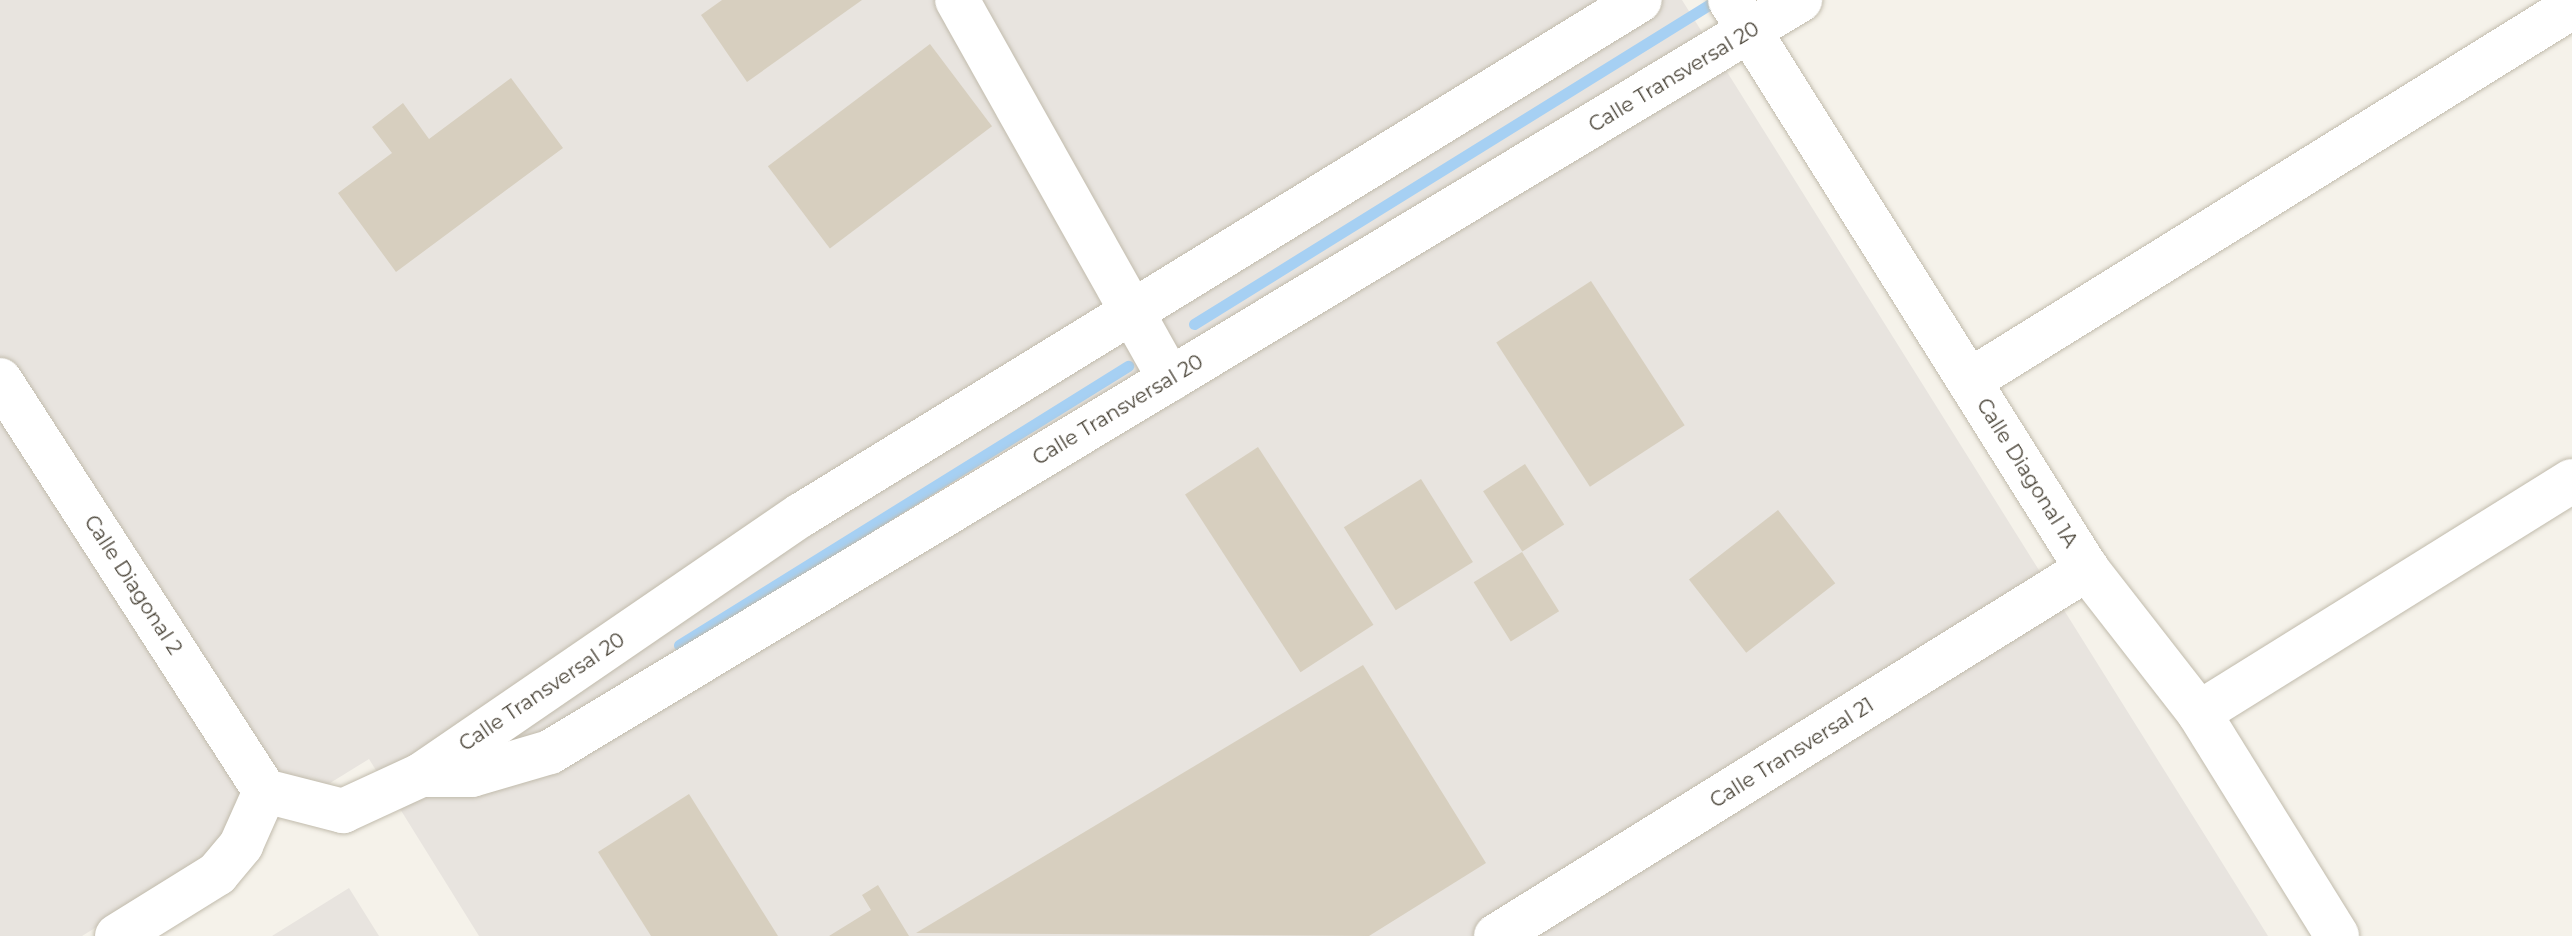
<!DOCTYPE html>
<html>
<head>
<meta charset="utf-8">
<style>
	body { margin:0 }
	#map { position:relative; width:2572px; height:936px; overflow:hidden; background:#f5f2ea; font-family:Montserrat,sans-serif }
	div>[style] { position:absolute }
	.industrial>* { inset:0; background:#e8e4df }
	.stream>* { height:11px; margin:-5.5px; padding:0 5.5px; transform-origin:5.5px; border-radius:5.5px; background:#a6d0f3 }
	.building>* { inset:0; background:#d7cfbf; transform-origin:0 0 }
	.roads { filter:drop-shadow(0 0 2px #c1bbac) drop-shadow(0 0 2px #c1bbac) }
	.minor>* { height:44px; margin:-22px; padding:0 22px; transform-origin:22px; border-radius:22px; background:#fff }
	span { translate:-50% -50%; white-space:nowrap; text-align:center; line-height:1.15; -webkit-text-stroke:6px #fff; paint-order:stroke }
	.street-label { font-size:20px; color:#4a4438 }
</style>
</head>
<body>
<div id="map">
	<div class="industrial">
		<div style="clip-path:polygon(0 0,1682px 0,2268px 936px,479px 936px,369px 759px,82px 936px,0 936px)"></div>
		<div style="clip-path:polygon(349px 888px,379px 936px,271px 936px,272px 936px)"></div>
	</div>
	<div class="stream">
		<div style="left:1194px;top:324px;width:613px;rotate:-31.8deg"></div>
		<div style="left:679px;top:645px;width:529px;rotate:-31.86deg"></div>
	</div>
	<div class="building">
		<div style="clip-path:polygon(722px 0,862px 0,747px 82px,701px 15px)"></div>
		<div style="left:930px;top:44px;width:103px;height:203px;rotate:53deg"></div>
		<div style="clip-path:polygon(511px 78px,563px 148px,396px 272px,338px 193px,392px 153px,372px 127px,403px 103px,429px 139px)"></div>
		<div style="left:1591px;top:281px;width:172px;height:113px;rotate:57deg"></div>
		<div style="left:1258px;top:447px;width:212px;height:87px;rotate:57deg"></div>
		<div style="left:1525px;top:464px;width:72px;height:50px;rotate:57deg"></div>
		<div style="left:1421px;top:479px;width:98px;height:91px;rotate:58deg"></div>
		<div style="left:1778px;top:510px;width:93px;height:113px;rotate:52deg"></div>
		<div style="left:1522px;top:552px;width:70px;height:57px;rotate:58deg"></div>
		<div style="clip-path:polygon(1363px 665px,1486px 863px,1369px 936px,916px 933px)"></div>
		<div style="clip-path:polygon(689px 794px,778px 936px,651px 936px,598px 852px)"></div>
		<div style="clip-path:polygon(878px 885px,909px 936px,829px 936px,871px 910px,862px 895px)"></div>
	</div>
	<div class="roads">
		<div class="minor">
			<div style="left:957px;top:0;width:435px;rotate:60.7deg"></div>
			<div style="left:1730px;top:0;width:672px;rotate:57.9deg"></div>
			<div style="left:2087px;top:569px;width:182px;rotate:52.1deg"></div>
			<div style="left:2199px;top:713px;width:262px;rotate:58.2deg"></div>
			<div style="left:0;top:380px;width:489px;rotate:57.2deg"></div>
			<div style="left:1969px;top:381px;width:710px;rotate:-31.81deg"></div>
			<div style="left:2199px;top:713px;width:439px;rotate:-31.9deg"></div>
			<div style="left:421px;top:775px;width:51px"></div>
			<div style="left:472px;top:775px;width:81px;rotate:-16.4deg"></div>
			<div style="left:550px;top:752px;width:1459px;rotate:-31.03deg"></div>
			<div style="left:265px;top:791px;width:81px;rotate:14.4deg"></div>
			<div style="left:343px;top:811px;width:86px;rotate:-24.8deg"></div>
			<div style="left:421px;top:775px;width:460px;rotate:-34.4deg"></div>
			<div style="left:801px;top:515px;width:984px;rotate:-31.54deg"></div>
			<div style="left:117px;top:936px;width:118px;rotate:-31.8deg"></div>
			<div style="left:217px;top:874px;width:38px;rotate:-50deg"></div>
			<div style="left:241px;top:845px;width:59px;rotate:-66deg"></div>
			<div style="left:1496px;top:936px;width:696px;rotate:-31.84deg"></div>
		</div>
	</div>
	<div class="street-label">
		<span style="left:1674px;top:77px;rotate:-31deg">Calle Transversal 20</span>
		<span style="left:1118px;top:410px;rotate:-31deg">Calle Transversal 20</span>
		<span style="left:2027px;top:473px;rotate:58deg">Calle Diagonal 1A</span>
		<span style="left:133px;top:585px;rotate:57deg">Calle Diagonal 2</span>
		<span style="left:542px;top:692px;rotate:-34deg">Calle Transversal 20</span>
		<span style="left:1792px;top:753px;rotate:-32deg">Calle Transversal 21</span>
	</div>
</div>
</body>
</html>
